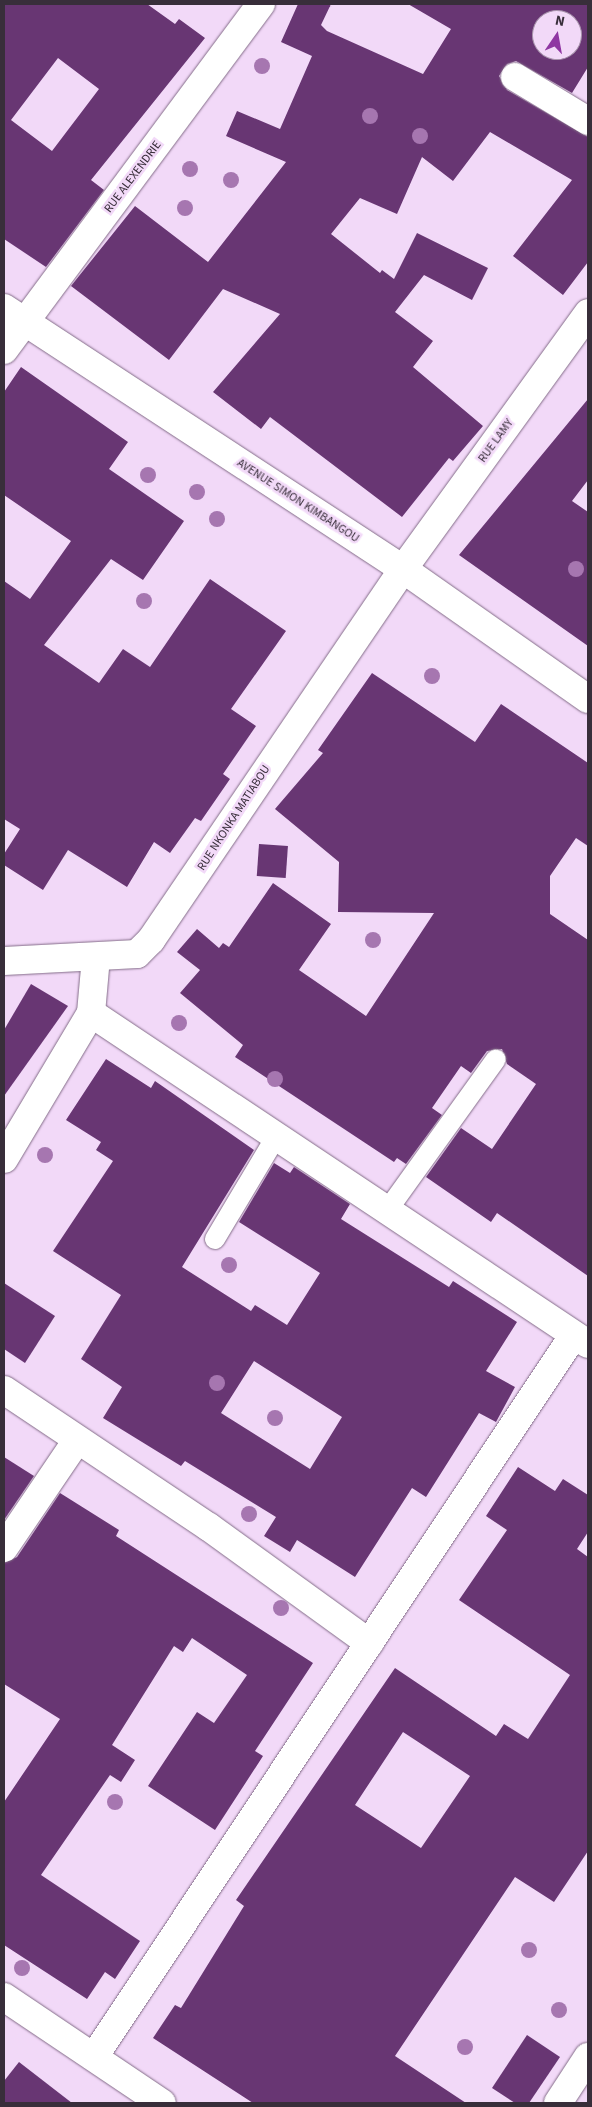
<!DOCTYPE html>
<html>
<head>
<meta charset="utf-8">
<style>
	body { margin:0 }
	#map { position:relative; width:592px; height:2107px; overflow:hidden; background:#f2d9f8; font-family:"Source Sans 3",sans-serif }
	div>[style] { position:absolute }
	.building>* { inset:0; background:#683673; transform-origin:0 0 }
	.roads { filter:drop-shadow(0 0 1px #836c88) drop-shadow(0 0 1px #836c88) }
	.lane>* { height:20px; margin:-10px; padding:0 10px; transform-origin:10px; border-radius:10px; background:#fff }
	.street>* { height:28px; margin:-14px; padding:0 14px; transform-origin:14px; border-radius:14px; background:#fff }
	.secondary>* { height:28px; margin:-14px; padding:0 14px; transform-origin:14px; border-radius:14px; background:#fff }
	.trees>* { width:16px; height:16px; margin:-8px; border-radius:50%; background:#a676b0 }
	span { translate:-50% -50%; white-space:nowrap; text-align:center; line-height:1.15; -webkit-text-stroke:5px #f2d9f8; paint-order:stroke }
	.street-label { font-size:12px; color:#382e3a }
	.frame { position:absolute; inset:0; border:5px solid #382e3a; pointer-events:none }
	.north { position:absolute; left:532px; top:10px; width:50px; height:50px; box-sizing:border-box; background:#f2d9f8; border:1px solid #a895ac; border-radius:50%; rotate:12deg; font-size:14px; font-weight:700; line-height:20px; text-align:center; color:#382e3a }
	.north::after { content:''; display:block; margin:auto; width:18px; height:22px; background:#8f36a2; clip-path:polygon(50% 0,100% 100%,50% 72%,0 100%) }
</style>
</head>
<body>
<div id="map">
	<div class="building">
		<div style="clip-path:polygon(evenodd,4px 4px,147px 4px,175px 24px,179px 19px,205px 38px,91px 180px,104px 190px,46px 267px,4px 239px,4px 4px,58px 58px,99px 89px,52px 151px,11px 120px,58px 58px)"></div>
		<div style="clip-path:polygon(evenodd,298px 4px,331px 4px,321px 25px,327px 31px,423px 74px,451px 29px,408px 4px,588px 4px,588px 67px,572px 93px,516px 61px,507px 64px,499px 76px,507px 90px,588px 137px,588px 262px,563px 295px,513px 256px,572px 180px,490px 132px,453px 181px,422px 157px,397px 214px,360px 198px,331px 234px,380px 273px,382px 270px,394px 279px,417px 233px,488px 268px,472px 300px,424px 275px,395px 312px,433px 341px,413px 367px,483px 426px,453px 461px,449px 458px,402px 517px,270px 417px,261px 429px,213px 392px,280px 314px,223px 289px,169px 360px,71px 286px,135px 206px,208px 262px,286px 162px,226px 136px,237px 111px,280px 129px,312px 56px,281px 42px,298px 4px,542px 20px,572px 20px,572px 50px,542px 50px,542px 20px)"></div>
		<div style="clip-path:polygon(21px 367px,128px 442px,109px 469px,184px 521px,143px 580px,111px 559px,44px 645px,99px 683px,123px 649px,150px 667px,210px 579px,286px 631px,231px 709px,256px 726px,223px 774px,230px 779px,201px 821px,195px 818px,170px 853px,154px 842px,127px 887px,68px 850px,43px 890px,4px 865px,4px 854px,20px 829px,4px 819px,4px 581px,30px 599px,71px 541px,4px 495px,4px 392px)"></div>
		<div style="clip-path:polygon(588px 399px,588px 480px,572px 501px,588px 512px,588px 646px,459px 555px)"></div>
		<div style="clip-path:polygon(372px 673px,475px 742px,501px 704px,588px 763px,588px 846px,576px 838px,550px 876px,550px 914px,588px 940px,588px 1276px,497px 1213px,491px 1222px,426px 1177px,461px 1128px,492px 1149px,536px 1084px,507px 1064px,502px 1049px,487px 1051px,471px 1073px,461px 1066px,432px 1108px,442px 1115px,406px 1164px,397px 1158px,394px 1162px,235px 1057px,243px 1045px,180px 993px,200px 970px,177px 952px,197px 929px,219px 948px,223px 943px,229px 947px,273px 883px,331px 924px,299px 970px,366px 1016px,434px 913px,338px 912px,339px 862px,275px 809px,323px 753px,318px 750px)"></div>
		<div style="left:259px;top:844px;width:29px;height:32px;rotate:4deg"></div>
		<div style="clip-path:polygon(31px 984px,68px 1006px,4px 1096px,4px 1030px)"></div>
		<div style="clip-path:polygon(evenodd,106px 1059px,151px 1088px,155px 1081px,254px 1150px,182px 1267px,251px 1311px,255px 1305px,287px 1325px,320px 1273px,239px 1222px,274px 1163px,290px 1173px,294px 1167px,350px 1204px,341px 1219px,449px 1287px,453px 1281px,517px 1322px,486px 1371px,515px 1387px,496px 1422px,479px 1413px,426px 1497px,412px 1488px,355px 1577px,297px 1540px,290px 1552px,264px 1536px,276px 1517px,185px 1461px,181px 1466px,103px 1418px,122px 1387px,81px 1359px,121px 1295px,53px 1251px,113px 1161px,96px 1150px,101px 1142px,66px 1120px,106px 1059px,254px 1361px,342px 1417px,310px 1469px,221px 1413px,254px 1361px)"></div>
		<div style="clip-path:polygon(4px 1283px,55px 1316px,25px 1363px,4px 1349px)"></div>
		<div style="clip-path:polygon(4px 1457px,34px 1476px,4px 1520px)"></div>
		<div style="clip-path:polygon(evenodd,518px 1467px,555px 1491px,563px 1479px,588px 1495px,588px 1532px,577px 1549px,588px 1557px,588px 1851px,554px 1902px,515px 1877px,395px 2056px,466px 2103px,253px 2103px,153px 2038px,175px 2005px,181px 2008px,244px 1906px,236px 1900px,395px 1668px,496px 1736px,504px 1724px,528px 1739px,570px 1675px,459px 1600px,507px 1530px,486px 1516px,518px 1467px,403px 1732px,470px 1776px,421px 1848px,355px 1805px,403px 1732px)"></div>
		<div style="clip-path:polygon(60px 1493px,119px 1530px,116px 1536px,313px 1663px,255px 1751px,263px 1756px,215px 1830px,148px 1786px,197px 1712px,214px 1723px,247px 1675px,192px 1638px,183px 1652px,174px 1646px,112px 1745px,135px 1760px,121px 1782px,110px 1775px,41px 1875px,140px 1941px,115px 1979px,105px 1972px,87px 1999px,4px 1945px,4px 1802px,60px 1719px,4px 1684px,4px 1563px,17px 1557px)"></div>
		<div style="clip-path:polygon(527px 2035px,560px 2057px,529px 2103px,515px 2103px,492px 2088px)"></div>
		<div style="clip-path:polygon(19px 2062px,72px 2103px,4px 2103px,4px 2081px)"></div>
	</div>
	<div class="roads">
		<div class="lane">
			<div style="left:389px;top:1208px;width:183px;rotate:-54.3deg"></div>
			<div style="left:215px;top:1239px;width:121px;rotate:-59.2deg"></div>
		</div>
		<div class="street">
			<div style="left:515px;top:77px;width:85px;rotate:31.1deg"></div>
			<div style="left:4px;top:350px;width:431px;rotate:-53.4deg"></div>
			<div style="left:4px;top:961px;width:133px;rotate:-3deg"></div>
			<div style="left:137px;top:954px;width:20px;rotate:-45deg"></div>
			<div style="left:151px;top:940px;width:448px;rotate:-55.8deg"></div>
			<div style="left:403px;top:569px;width:316px;rotate:-54.1deg"></div>
			<div style="left:91px;top:1013px;width:597px;rotate:33.66deg"></div>
			<div style="left:4px;top:1159px;width:170px;rotate:-59.2deg"></div>
			<div style="left:91px;top:1013px;width:56px;rotate:-84.9deg"></div>
			<div style="left:4px;top:1390px;width:247px;rotate:33.8deg"></div>
			<div style="left:209px;top:1527px;width:198px;rotate:35.9deg"></div>
			<div style="left:4px;top:1548px;width:130px;rotate:-55.9deg"></div>
			<div style="left:4px;top:1997px;width:190px;rotate:33.9deg"></div>
			<div style="left:94px;top:2057px;width:866px;rotate:-56.4deg"></div>
			<div style="left:558px;top:2103px;width:55px;rotate:-56.9deg"></div>
		</div>
		<div class="secondary">
			<div style="left:4px;top:308px;width:477px;rotate:33.2deg"></div>
			<div style="left:403px;top:569px;width:226px;rotate:35.1deg"></div>
		</div>
	</div>
	<div class="trees">
		<div style="left:262px;top:66px"></div>
		<div style="left:370px;top:116px"></div>
		<div style="left:420px;top:136px"></div>
		<div style="left:190px;top:169px"></div>
		<div style="left:231px;top:180px"></div>
		<div style="left:185px;top:208px"></div>
		<div style="left:148px;top:475px"></div>
		<div style="left:197px;top:492px"></div>
		<div style="left:217px;top:519px"></div>
		<div style="left:576px;top:569px"></div>
		<div style="left:144px;top:601px"></div>
		<div style="left:432px;top:676px"></div>
		<div style="left:373px;top:940px"></div>
		<div style="left:179px;top:1023px"></div>
		<div style="left:275px;top:1079px"></div>
		<div style="left:45px;top:1155px"></div>
		<div style="left:229px;top:1265px"></div>
		<div style="left:217px;top:1383px"></div>
		<div style="left:275px;top:1418px"></div>
		<div style="left:249px;top:1514px"></div>
		<div style="left:281px;top:1608px"></div>
		<div style="left:115px;top:1802px"></div>
		<div style="left:529px;top:1950px"></div>
		<div style="left:22px;top:1968px"></div>
		<div style="left:559px;top:2010px"></div>
		<div style="left:465px;top:2047px"></div>
	</div>
	<div class="street-label">
		<span style="left:133px;top:177px;rotate:-53deg">RUE ALEXENDRIE</span>
		<span style="left:496px;top:441px;rotate:-54deg">RUE LAMY</span>
		<span style="left:298px;top:501px;rotate:33deg">AVENUE SIMON KIMBANGOU</span>
		<span style="left:234px;top:818px;rotate:-57deg">RUE NKONKA MATIABOU</span>
	</div>
	<div class="frame"></div>
	<div class="north">N</div>
</div>
</body>
</html>
